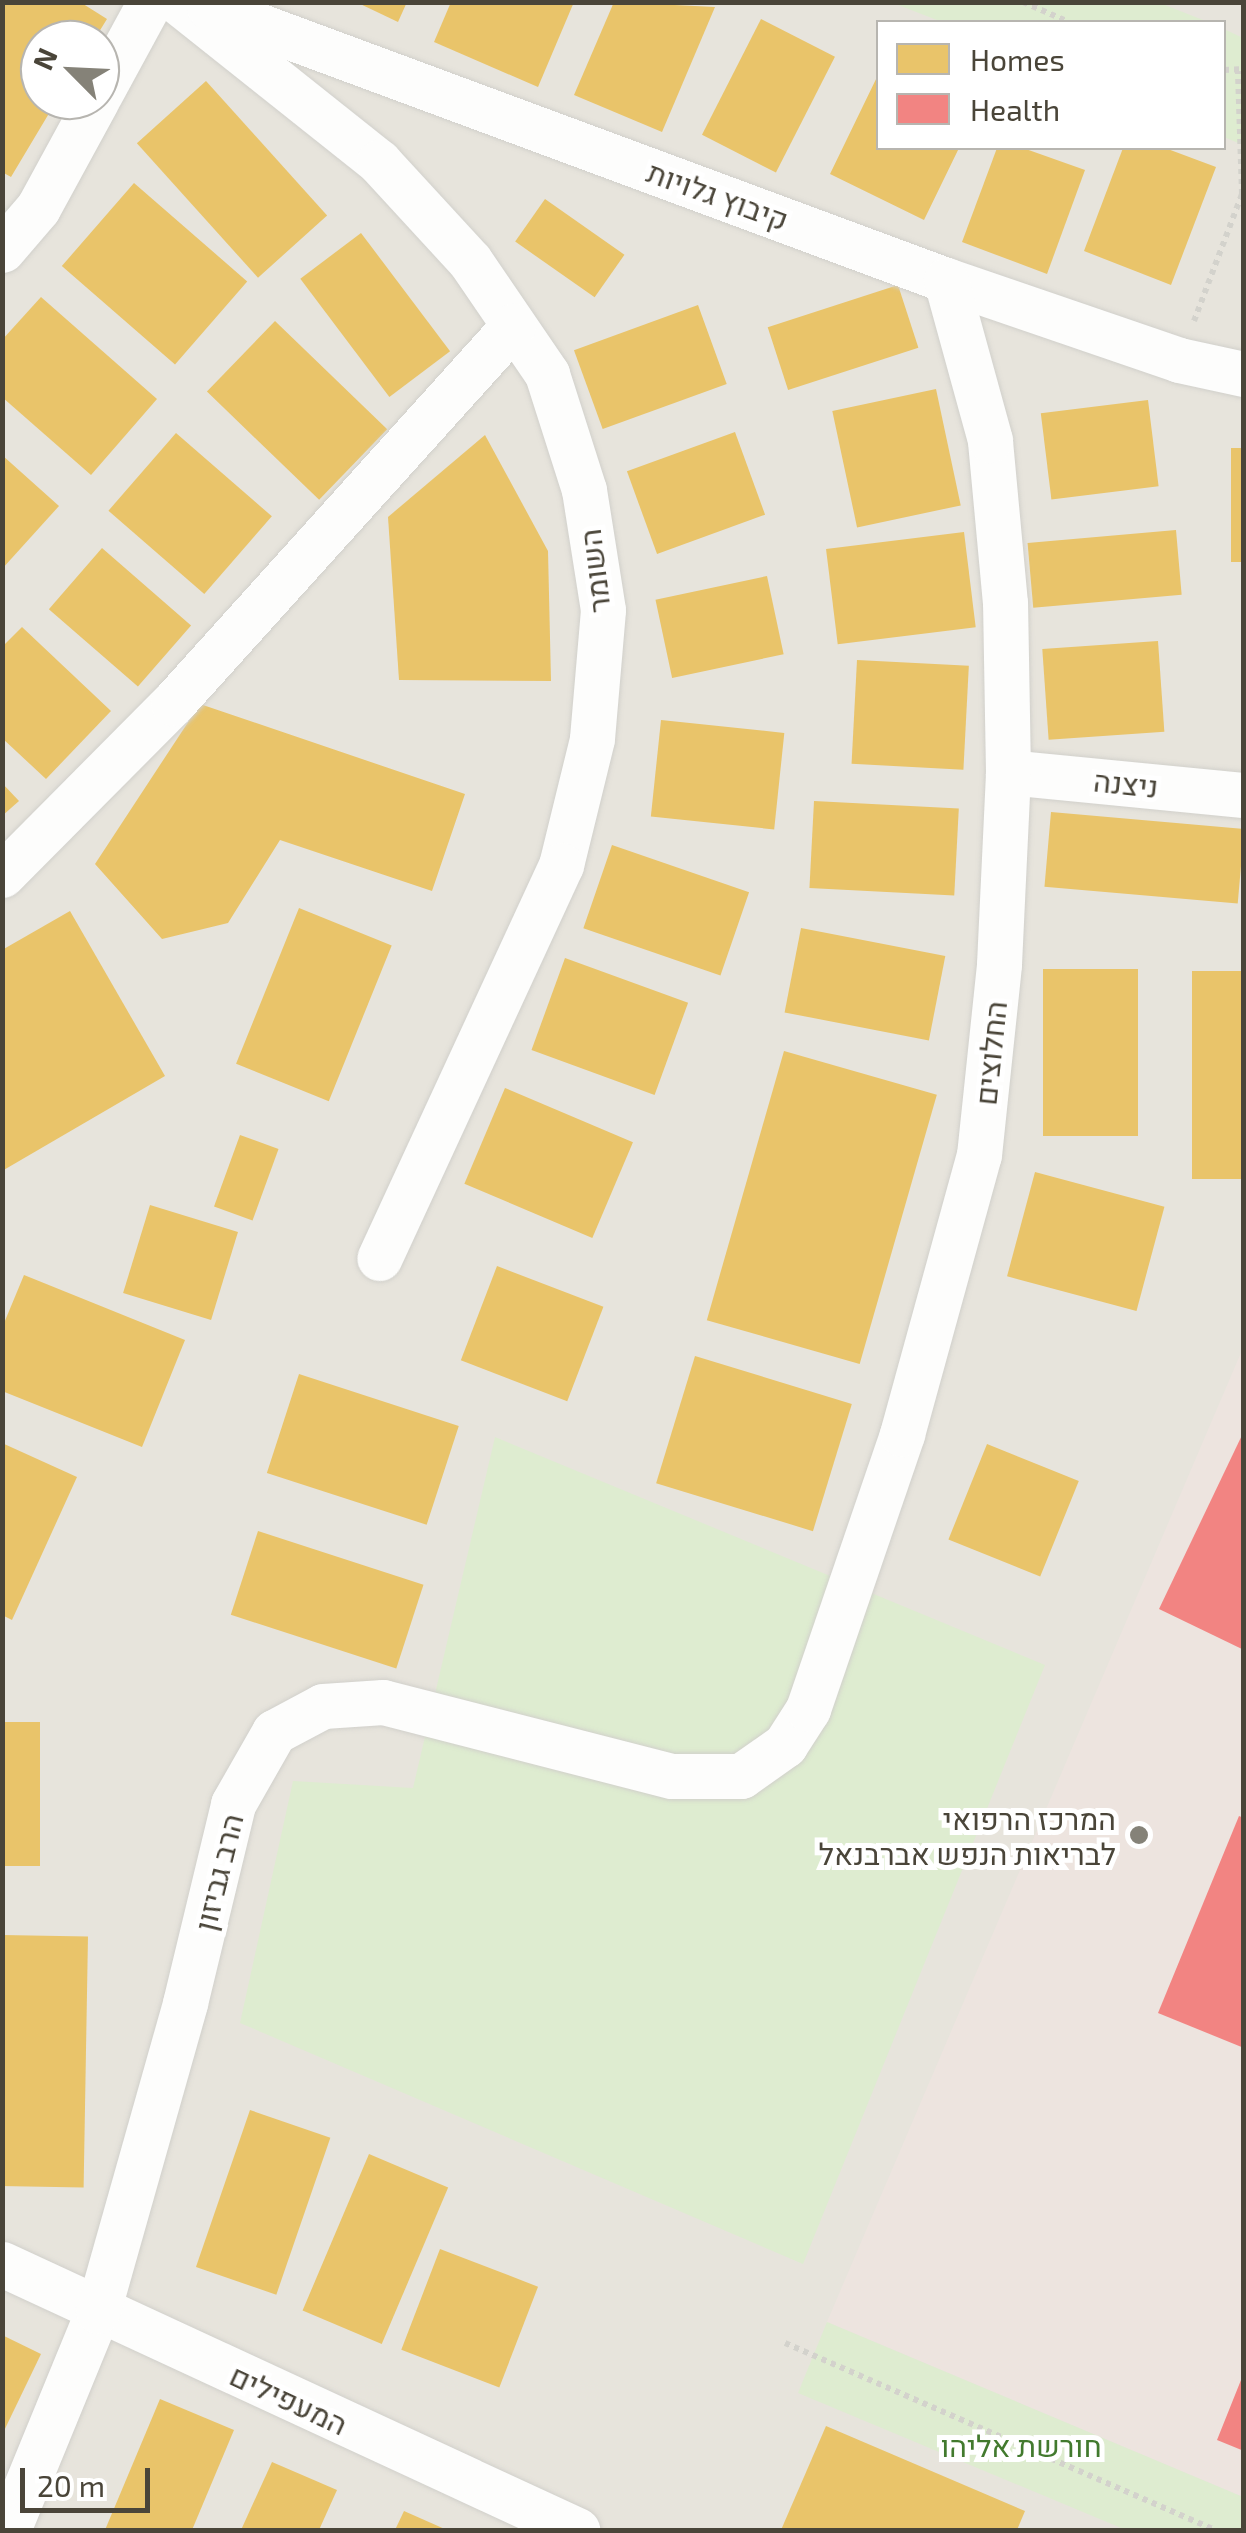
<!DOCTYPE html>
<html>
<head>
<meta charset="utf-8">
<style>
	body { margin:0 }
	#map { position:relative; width:1246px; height:2533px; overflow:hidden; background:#f3f2ee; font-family:"Exo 2",Heebo,sans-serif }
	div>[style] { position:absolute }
	.residential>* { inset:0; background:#e7e4dc }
	.medical>* { inset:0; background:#ede4df }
	.green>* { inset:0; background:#deecd0 }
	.homes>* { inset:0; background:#e9c46a; transform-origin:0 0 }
	.health>* { inset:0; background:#f28482 }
	.path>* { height:6px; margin-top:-3px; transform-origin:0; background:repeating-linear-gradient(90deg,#d3d2cc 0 5px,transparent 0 10px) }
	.roads { filter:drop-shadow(0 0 2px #d1d0cb) drop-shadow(0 0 2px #d1d0cb) }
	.minor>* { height:45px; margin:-22.5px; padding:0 22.5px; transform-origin:22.5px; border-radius:22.5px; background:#fdfdfc }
	.dots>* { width:28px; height:28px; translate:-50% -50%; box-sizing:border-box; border:5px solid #fff; border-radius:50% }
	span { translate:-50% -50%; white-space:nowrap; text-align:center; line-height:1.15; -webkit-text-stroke:10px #fff; paint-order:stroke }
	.street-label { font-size:30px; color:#4a4539 }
	.poi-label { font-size:30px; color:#4a4539 }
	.right { translate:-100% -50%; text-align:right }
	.park-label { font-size:30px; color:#427a2e }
	.frame { position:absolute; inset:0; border:5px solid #4a4539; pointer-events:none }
	.legend { position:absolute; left:876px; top:20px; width:350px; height:130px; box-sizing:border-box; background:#fff; border:2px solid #b7b5b0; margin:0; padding:12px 18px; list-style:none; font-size:30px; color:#4a4539 }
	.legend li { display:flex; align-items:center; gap:20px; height:50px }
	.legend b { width:50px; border:2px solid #b7b5b0 }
	.north { position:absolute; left:20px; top:20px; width:100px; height:100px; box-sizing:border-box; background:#fff; border:2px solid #b7b5b0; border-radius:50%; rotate:294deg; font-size:28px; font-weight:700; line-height:40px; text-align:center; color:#4a4539 }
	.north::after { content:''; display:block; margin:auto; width:35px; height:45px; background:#858278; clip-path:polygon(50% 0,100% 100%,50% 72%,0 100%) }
	.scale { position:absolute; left:20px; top:2468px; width:130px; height:45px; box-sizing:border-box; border:5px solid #4a4539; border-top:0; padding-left:12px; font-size:30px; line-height:35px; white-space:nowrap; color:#4a4539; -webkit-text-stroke:8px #fff; paint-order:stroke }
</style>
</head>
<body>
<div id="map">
	<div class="residential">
		<div style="clip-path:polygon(evenodd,3px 3px,1243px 3px,1243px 2530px,3px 2530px,3px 3px,878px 22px,1224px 22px,1224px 148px,878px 148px,878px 22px,3px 3px,40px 40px,100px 40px,100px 100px,40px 100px,40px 40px)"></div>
	</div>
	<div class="medical">
		<div style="clip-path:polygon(1243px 1348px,1243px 2497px,827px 2322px)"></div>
	</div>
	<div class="green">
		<div style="clip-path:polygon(893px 3px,1160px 3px,1208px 22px,942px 22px)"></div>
		<div style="clip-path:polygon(1224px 29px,1243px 38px,1243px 145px,1224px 137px)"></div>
		<div style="clip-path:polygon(495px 1437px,1045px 1665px,803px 2264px,240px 2023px,293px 1781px,413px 1788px)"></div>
		<div style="clip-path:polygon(827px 2322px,1243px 2497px,1243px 2530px,1126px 2530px,798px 2393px)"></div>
	</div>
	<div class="homes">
		<div style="clip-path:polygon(2px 2px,80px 2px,107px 19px,94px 40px,40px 40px,40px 100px,57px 100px,11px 177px,2px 172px)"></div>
		<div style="clip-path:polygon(356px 2px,407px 2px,398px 22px)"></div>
		<div style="clip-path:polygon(451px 2px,574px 2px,538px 87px,434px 42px)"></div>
		<div style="clip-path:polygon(614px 2px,715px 7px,662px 132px,574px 95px)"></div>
		<div style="left:761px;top:19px;width:83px;height:130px;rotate:27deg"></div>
		<div style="clip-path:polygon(878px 75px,878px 148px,959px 148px,924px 220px,830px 174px)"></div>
		<div style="left:206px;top:81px;width:181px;height:93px;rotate:48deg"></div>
		<div style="clip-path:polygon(997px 148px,1023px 148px,1085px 170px,1047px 274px,962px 242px)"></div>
		<div style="clip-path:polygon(1123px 148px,1165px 148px,1216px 167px,1171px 285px,1084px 251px)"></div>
		<div style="left:134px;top:183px;width:150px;height:110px;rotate:41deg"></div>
		<div style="left:545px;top:199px;width:97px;height:52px;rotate:35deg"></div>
		<div style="left:361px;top:233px;width:148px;height:76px;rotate:53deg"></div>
		<div style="left:898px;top:285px;width:66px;height:137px;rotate:72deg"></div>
		<div style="clip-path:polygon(41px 297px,157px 399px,91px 475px,2px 397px,2px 340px)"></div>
		<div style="left:698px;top:305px;width:84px;height:132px;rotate:70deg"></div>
		<div style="left:275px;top:321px;width:156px;height:98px;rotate:44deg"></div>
		<div style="left:936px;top:389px;width:119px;height:106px;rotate:78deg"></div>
		<div style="left:1148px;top:400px;width:87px;height:108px;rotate:83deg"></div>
		<div style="left:735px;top:432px;width:88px;height:115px;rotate:70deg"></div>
		<div style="left:176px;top:433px;width:127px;height:103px;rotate:41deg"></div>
		<div style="clip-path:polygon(485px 435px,548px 551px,551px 681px,399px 680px,388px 517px)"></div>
		<div style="left:1231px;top:448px;width:13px;height:114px"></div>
		<div style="clip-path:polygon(2px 455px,59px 506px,2px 569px)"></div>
		<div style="left:1176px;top:530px;width:65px;height:149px;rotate:85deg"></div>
		<div style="left:964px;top:532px;width:96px;height:139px;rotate:83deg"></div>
		<div style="left:102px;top:548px;width:118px;height:81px;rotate:41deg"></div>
		<div style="left:767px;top:576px;width:80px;height:114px;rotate:78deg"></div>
		<div style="clip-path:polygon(22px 627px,111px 711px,46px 779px,2px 738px,2px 647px)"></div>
		<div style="left:1158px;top:641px;width:91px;height:116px;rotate:86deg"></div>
		<div style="left:857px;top:660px;width:112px;height:104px;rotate:3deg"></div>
		<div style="clip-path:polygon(200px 704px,465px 794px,432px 891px,280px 840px,228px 923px,162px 939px,95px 864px)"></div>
		<div style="left:661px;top:720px;width:124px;height:97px;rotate:6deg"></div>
		<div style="clip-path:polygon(2px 783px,19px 801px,2px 816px)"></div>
		<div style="left:814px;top:801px;width:145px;height:87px;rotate:3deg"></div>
		<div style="left:1051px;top:812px;width:194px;height:75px;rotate:5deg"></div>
		<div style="left:612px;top:845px;width:145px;height:88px;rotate:19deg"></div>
		<div style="left:299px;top:908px;width:100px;height:168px;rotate:22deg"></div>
		<div style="clip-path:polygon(70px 911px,165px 1076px,2px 1171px,2px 950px)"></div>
		<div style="left:801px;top:928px;width:147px;height:86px;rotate:11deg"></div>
		<div style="left:565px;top:958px;width:131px;height:98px;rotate:20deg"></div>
		<div style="left:1043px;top:969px;width:95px;height:167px"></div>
		<div style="left:1244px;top:971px;width:208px;height:52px;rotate:90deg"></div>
		<div style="left:784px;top:1051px;width:159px;height:280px;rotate:16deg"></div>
		<div style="left:505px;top:1088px;width:139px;height:104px;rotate:23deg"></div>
		<div style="left:240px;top:1135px;width:41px;height:76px;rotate:20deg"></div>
		<div style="left:1035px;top:1172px;width:134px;height:108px;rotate:15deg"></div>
		<div style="left:150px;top:1205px;width:92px;height:92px;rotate:17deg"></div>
		<div style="left:497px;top:1266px;width:114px;height:101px;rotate:21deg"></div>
		<div style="clip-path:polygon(24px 1275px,185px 1340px,142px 1447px,2px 1391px,2px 1328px)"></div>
		<div style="left:695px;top:1356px;width:164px;height:133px;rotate:17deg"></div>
		<div style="left:299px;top:1374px;width:168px;height:104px;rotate:18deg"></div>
		<div style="clip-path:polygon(2px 1443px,77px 1477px,12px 1620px,2px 1615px)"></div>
		<div style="left:987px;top:1444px;width:99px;height:103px;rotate:22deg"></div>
		<div style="left:258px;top:1531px;width:174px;height:88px;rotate:18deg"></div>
		<div style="left:2px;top:1722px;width:38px;height:144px"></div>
		<div style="left:2px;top:1935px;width:86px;height:251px;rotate:1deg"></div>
		<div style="left:250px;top:2110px;width:85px;height:166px;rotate:19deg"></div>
		<div style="left:369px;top:2154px;width:86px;height:170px;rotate:23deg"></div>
		<div style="left:440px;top:2249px;width:105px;height:108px;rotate:21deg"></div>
		<div style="clip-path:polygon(2px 2335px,41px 2354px,2px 2435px)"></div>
		<div style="clip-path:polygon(160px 2399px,234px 2430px,192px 2530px,105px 2530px)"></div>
		<div style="clip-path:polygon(826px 2426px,1025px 2511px,1017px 2530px,781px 2530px)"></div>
		<div style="clip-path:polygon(272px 2462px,337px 2490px,319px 2530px,241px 2530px)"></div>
		<div style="clip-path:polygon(404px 2511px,447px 2530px,395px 2530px)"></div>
	</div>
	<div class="health">
		<div style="clip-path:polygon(1244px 1431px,1244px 1650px,1159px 1609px)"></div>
		<div style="clip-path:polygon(1239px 1816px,1244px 1818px,1244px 2048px,1158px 2013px)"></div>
		<div style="clip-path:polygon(1243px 2375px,1244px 2375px,1244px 2451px,1217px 2440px)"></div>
	</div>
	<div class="path">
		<div style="left:1023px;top:2px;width:50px;rotate:23.5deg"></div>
		<div style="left:1224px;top:70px;width:20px;rotate:-3deg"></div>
		<div style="left:1194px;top:321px;width:136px;rotate:-69.3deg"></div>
		<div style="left:1242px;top:194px;width:123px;rotate:-91.9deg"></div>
		<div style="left:785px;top:2343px;width:469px;rotate:23.5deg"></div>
	</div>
	<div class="roads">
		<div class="minor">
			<div style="left:178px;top:2px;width:257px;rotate:38.5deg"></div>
			<div style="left:379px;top:162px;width:134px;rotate:47.4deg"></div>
			<div style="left:470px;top:261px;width:137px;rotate:55.7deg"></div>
			<div style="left:547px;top:374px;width:122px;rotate:72.3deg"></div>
			<div style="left:584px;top:490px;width:121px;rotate:81deg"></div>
			<div style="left:603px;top:610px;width:129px;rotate:94.9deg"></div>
			<div style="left:592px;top:739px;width:130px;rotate:103.8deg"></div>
			<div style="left:561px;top:865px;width:433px;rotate:114.8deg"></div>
			<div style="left:209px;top:7px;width:786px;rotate:20.33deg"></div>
			<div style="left:946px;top:280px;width:246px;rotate:18.9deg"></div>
			<div style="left:1179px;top:360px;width:66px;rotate:12.2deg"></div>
			<div style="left:100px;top:94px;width:105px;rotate:-61.5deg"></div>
			<div style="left:2px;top:250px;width:55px;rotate:-49.4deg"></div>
			<div style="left:38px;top:208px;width:123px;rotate:-61.4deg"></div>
			<div style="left:1008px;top:772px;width:237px;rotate:5.6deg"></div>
			<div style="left:2px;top:875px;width:243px;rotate:-45.2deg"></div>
			<div style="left:173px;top:703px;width:508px;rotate:-47.95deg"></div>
			<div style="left:2px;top:2264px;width:634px;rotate:24.83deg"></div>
			<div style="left:8px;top:2530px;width:237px;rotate:-67.7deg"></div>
			<div style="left:98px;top:2311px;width:320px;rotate:-74.2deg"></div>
			<div style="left:185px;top:2003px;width:205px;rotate:-76.4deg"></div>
			<div style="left:233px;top:1804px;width:83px;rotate:-60.3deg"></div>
			<div style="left:274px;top:1732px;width:55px;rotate:-28deg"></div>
			<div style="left:323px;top:1706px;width:60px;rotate:-3.8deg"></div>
			<div style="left:383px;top:1702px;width:298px;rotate:14.4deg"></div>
			<div style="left:672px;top:1776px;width:69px"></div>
			<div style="left:741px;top:1776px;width:54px;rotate:-35.2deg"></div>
			<div style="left:785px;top:1745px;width:43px;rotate:-57.4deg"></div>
			<div style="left:808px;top:1709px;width:291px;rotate:-71.1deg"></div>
			<div style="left:902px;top:1434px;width:289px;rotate:-74.6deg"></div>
			<div style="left:979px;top:1155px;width:192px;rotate:-84deg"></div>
			<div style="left:999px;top:964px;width:192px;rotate:-87.3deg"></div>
			<div style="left:1008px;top:772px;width:169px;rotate:-91deg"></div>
			<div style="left:1005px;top:603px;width:164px;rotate:-95.3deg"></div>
			<div style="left:990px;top:440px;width:166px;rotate:-105.4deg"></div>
		</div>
	</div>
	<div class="dots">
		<div style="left:1139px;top:1835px;background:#858278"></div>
	</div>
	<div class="street-label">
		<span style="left:718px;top:195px;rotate:20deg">קיבוץ גלויות</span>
		<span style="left:594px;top:571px;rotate:-97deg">השומר</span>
		<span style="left:1126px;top:783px;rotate:6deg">ניצנה</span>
		<span style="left:990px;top:1053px;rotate:-84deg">החלוצים</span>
		<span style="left:218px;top:1872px;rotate:-76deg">הרב גביזון</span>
		<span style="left:289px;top:2399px;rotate:25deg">המעפילים</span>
	</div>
	<div class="poi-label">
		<span class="right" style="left:1116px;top:1835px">המרכז הרפואי<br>לבריאות הנפש אברבנאל</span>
	</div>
	<div class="park-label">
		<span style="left:1021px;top:2445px">חורשת אליהו</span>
	</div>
	<div class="frame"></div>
	<ul class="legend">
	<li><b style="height:28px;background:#e9c46a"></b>Homes</li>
	<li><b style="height:28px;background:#f28482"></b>Health</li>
	</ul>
	<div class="north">N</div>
	<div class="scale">20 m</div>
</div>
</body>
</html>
